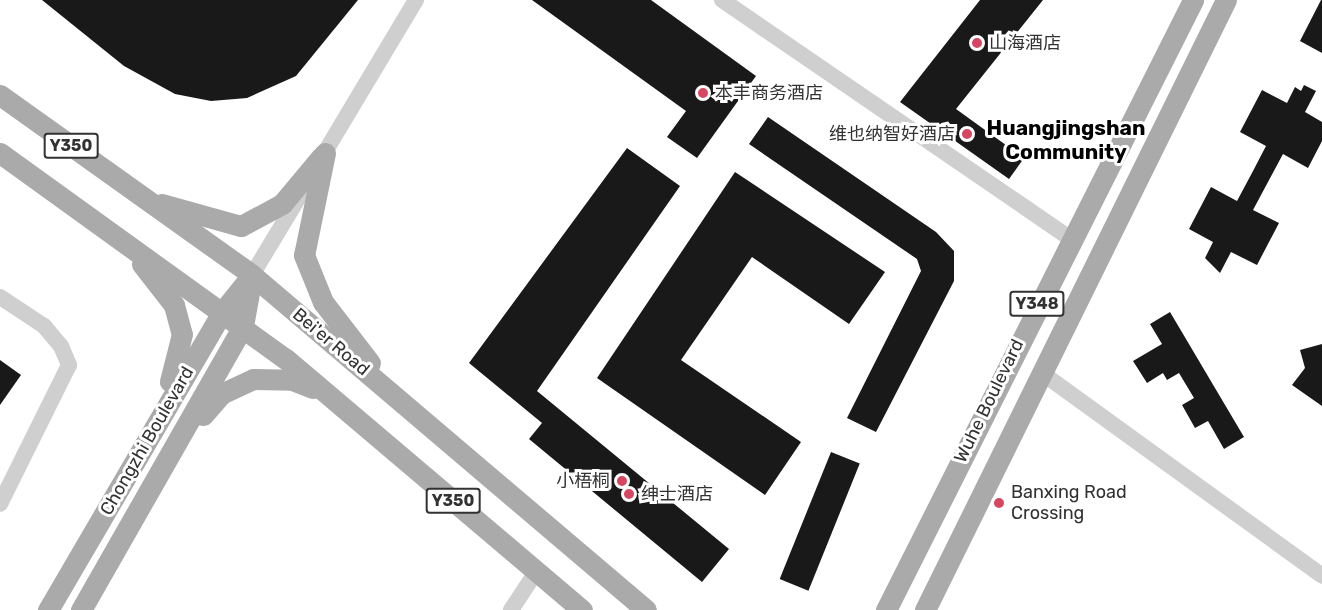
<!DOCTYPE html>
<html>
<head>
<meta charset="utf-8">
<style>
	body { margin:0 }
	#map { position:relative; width:1322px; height:610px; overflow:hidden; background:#fff; font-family:Rubik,"Noto Sans SC",sans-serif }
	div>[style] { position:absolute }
	.building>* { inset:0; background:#191919; transform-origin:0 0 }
	.minor>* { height:16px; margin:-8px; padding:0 8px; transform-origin:8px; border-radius:8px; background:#cfcfcf }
	.major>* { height:21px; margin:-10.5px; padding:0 10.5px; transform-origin:10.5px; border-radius:10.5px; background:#aaa }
	.dots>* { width:16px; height:16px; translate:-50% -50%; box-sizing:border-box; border:3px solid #fff; border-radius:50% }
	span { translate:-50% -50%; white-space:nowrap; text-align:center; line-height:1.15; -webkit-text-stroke:6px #fff; paint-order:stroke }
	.shield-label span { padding:2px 4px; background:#fff; border:2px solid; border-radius:4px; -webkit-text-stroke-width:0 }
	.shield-label { font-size:16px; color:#323232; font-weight:700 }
	.poi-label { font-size:18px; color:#323232 }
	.left { translate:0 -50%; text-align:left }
	.right { translate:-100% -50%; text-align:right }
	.street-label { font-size:18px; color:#323232 }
	.quarter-label { font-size:21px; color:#000; font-weight:700 }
</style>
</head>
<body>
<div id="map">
	<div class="building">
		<div style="clip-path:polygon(42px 0,358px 0,296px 76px,247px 98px,211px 101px,175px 94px,124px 66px)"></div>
		<div style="clip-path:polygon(532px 0,651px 0,756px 76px,697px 158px,667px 137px,686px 111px)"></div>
		<div style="clip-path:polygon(980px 0,1043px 0,956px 109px,1024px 158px,1009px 179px,900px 102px)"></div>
		<div style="clip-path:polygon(1321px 0,1322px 0,1322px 53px,1300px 41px)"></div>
		<div style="clip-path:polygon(1304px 85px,1316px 91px,1305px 112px,1322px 122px,1322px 141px,1308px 168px,1283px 154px,1253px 210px,1279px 223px,1257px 265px,1231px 252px,1220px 273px,1205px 258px,1213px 242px,1189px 229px,1211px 187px,1237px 201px,1253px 171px,1266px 146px,1240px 132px,1262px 90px,1287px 103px,1295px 87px,1301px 91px)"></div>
		<div style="clip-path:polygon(768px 117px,936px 232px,954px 251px,954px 281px,876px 432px,847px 418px,921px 271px,917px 259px,749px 144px)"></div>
		<div style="clip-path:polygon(627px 148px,680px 186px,537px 391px,729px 549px,702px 582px,529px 439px,542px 423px,469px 363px)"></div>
		<div style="clip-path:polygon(735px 172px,885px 272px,849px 324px,752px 257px,681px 360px,801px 442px,765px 495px,597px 378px)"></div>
		<div style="clip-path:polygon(1170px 312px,1244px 437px,1224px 449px,1208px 421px,1195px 428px,1182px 405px,1194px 398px,1179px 373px,1167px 380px,1163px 373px,1147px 383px,1133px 361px,1162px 344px,1150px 324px)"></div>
		<div style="clip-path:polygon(1322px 344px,1322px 406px,1292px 385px,1305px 368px,1300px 350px)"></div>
		<div style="clip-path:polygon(0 360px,21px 375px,0 405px)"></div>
		<div style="left:831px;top:452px;width:31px;height:137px;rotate:22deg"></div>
	</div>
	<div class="minor">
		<div style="left:722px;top:0;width:425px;rotate:34.4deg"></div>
		<div style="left:319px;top:162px;width:189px;rotate:-59.1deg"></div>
		<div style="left:252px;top:275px;width:97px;rotate:-58.9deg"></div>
		<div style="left:0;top:297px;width:53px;rotate:33.4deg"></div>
		<div style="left:44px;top:326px;width:26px;rotate:50deg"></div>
		<div style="left:61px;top:346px;width:21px;rotate:67deg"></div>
		<div style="left:69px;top:365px;width:155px;rotate:116.4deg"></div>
		<div style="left:1042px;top:373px;width:346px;rotate:35.9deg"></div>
		<div style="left:511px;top:610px;width:45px;rotate:-56.7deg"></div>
	</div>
	<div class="major">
		<div style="left:0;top:95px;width:310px;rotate:35.5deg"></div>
		<div style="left:252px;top:275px;width:517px;rotate:40.37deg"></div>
		<div style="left:0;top:153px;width:352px;rotate:35.8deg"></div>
		<div style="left:286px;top:359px;width:388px;rotate:40.3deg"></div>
		<div style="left:325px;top:153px;width:104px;rotate:101.6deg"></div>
		<div style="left:304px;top:255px;width:51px;rotate:68deg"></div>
		<div style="left:323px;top:302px;width:77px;rotate:52.4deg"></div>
		<div style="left:162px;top:204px;width:82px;rotate:15.6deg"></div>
		<div style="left:241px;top:226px;width:47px;rotate:-28.2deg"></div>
		<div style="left:282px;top:204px;width:62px;rotate:-50.2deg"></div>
		<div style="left:142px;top:264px;width:52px;rotate:52deg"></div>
		<div style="left:174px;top:305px;width:30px;rotate:75deg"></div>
		<div style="left:182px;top:334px;width:49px;rotate:104.3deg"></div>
		<div style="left:203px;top:415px;width:28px;rotate:-49deg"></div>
		<div style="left:221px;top:394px;width:35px;rotate:-25deg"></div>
		<div style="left:253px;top:379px;width:39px;rotate:1deg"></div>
		<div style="left:292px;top:380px;width:22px;rotate:21deg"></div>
		<div style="left:48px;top:610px;width:346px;rotate:-59.7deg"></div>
		<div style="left:223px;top:311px;width:46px;rotate:-51.1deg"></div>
		<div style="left:81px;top:610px;width:327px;rotate:-60.3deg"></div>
		<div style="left:243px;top:326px;width:51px;rotate:-79.8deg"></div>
		<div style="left:886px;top:610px;width:683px;rotate:-63.28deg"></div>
		<div style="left:925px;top:610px;width:680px;rotate:-63.74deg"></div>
	</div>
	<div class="dots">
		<div style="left:977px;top:43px;background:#d64661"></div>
		<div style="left:703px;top:93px;background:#d64661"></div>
		<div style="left:967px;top:134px;background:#d64661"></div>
		<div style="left:622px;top:481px;background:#d64661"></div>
		<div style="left:629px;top:494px;background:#d64661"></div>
		<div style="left:999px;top:503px;background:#d64661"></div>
	</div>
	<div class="shield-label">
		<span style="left:71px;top:146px">Y350</span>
		<span style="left:1037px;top:304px">Y348</span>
		<span style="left:453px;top:501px">Y350</span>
	</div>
	<div class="poi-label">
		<span class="left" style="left:989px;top:43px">山海酒店</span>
		<span class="left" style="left:715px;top:93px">本丰商务酒店</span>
		<span class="right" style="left:955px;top:134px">维也纳智好酒店</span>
		<span class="right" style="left:610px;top:481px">小梧桐</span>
		<span class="left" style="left:1011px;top:503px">Banxing Road<br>Crossing</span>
		<span class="left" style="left:641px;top:494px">绅士酒店</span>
	</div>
	<div class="street-label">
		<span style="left:331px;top:342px;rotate:40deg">Bei'er Road</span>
		<span style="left:989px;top:401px;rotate:-64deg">Wuhe Boulevard</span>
		<span style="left:147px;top:441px;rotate:-60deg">Chongzhi Boulevard</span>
	</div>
	<div class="quarter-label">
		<span style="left:1066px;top:140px">Huangjingshan<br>Community</span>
	</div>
</div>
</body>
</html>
